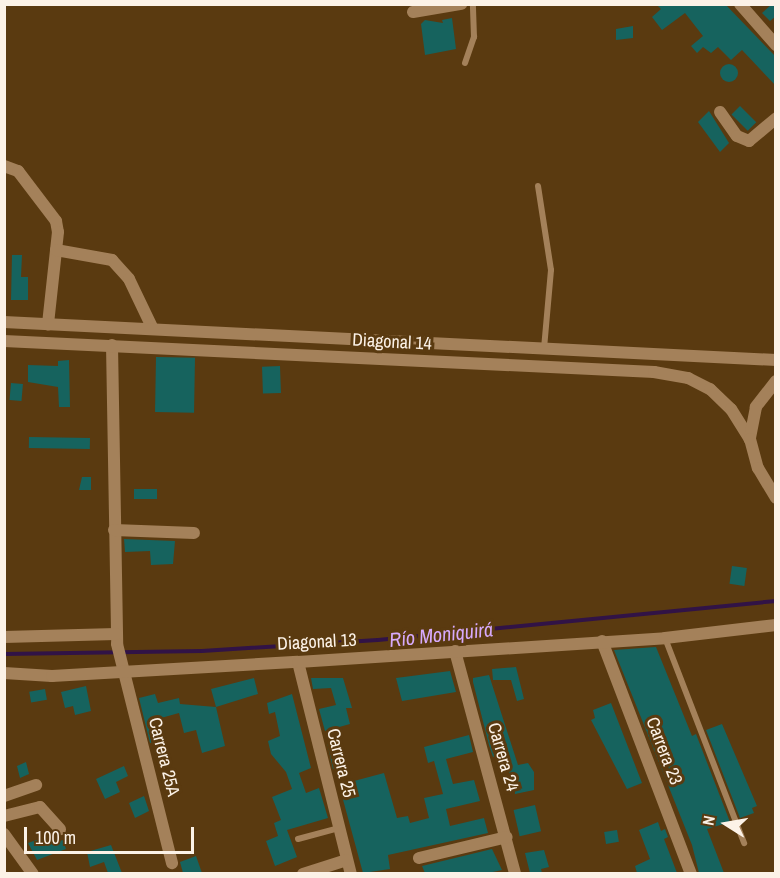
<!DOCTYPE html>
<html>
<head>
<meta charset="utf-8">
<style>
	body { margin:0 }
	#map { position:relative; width:780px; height:878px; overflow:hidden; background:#5a3a10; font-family:"Archivo Narrow",sans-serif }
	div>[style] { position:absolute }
	.stream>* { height:4px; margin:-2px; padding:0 2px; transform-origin:2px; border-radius:2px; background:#311346 }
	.building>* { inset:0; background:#16635e; transform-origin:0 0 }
	.round { border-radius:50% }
	.service>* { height:6px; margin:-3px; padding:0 3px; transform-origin:3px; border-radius:3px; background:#a4815a }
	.minor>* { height:12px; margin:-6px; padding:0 6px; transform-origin:6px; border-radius:6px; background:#a4815a }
	.tertiary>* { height:12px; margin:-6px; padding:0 6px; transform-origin:6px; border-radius:6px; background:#a4815a }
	span { translate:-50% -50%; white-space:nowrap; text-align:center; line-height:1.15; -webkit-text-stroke:6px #5a3a10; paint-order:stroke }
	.street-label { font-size:18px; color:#fcf2e7 }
	.water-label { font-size:20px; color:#d7aafc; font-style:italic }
	.frame { position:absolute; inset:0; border:6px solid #fcf2e7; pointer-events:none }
	.north { position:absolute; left:696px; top:794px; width:60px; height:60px; -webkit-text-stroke:4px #5a3a10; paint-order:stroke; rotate:281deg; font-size:16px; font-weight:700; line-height:24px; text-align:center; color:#fcf2e7 }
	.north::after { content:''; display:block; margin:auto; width:21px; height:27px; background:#fcf2e7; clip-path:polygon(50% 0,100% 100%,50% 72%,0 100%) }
	.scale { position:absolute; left:24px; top:827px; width:170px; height:27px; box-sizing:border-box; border:3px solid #fcf2e7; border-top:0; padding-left:8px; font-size:18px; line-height:21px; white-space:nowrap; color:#fcf2e7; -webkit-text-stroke:4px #5a3a10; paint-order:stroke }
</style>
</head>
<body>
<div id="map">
	<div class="stream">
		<div style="left:4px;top:654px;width:198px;rotate:-0.9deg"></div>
		<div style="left:202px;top:651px;width:176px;rotate:-3.6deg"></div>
		<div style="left:378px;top:640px;width:400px;rotate:-5.6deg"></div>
	</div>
	<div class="building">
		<div style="clip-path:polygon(656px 4px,725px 4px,776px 57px,776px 86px,742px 50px,731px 60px,718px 47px,711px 53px,703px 47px,697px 53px,691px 46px,703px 36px,685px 13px,662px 30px,652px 17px,661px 9px)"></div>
		<div style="clip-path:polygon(772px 4px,776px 4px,776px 16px,770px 21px,762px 13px)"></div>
		<div style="clip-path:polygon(452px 18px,456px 49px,425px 55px,421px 24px,425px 20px,443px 23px,442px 20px)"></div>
		<div style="clip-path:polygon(633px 26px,633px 38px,616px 40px,616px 29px)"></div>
		<div class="round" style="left:720px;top:64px;width:18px;height:18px"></div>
		<div style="left:740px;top:106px;width:23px;height:12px;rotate:45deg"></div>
		<div style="clip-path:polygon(709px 111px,729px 143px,720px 152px,698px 122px)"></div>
		<div style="clip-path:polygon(12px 255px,22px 255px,21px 277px,28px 277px,28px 300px,11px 300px)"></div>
		<div style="left:156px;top:357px;width:39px;height:55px;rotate:1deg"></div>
		<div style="clip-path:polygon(69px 360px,70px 407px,59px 407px,58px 387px,28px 382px,28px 365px,58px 366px,58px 361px)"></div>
		<div style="left:280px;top:366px;width:27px;height:18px;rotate:88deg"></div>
		<div style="left:11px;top:383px;width:12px;height:17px;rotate:5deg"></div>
		<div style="left:29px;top:437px;width:61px;height:11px;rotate:1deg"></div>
		<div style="clip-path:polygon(82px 477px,91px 477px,91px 490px,79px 490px)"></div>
		<div style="left:157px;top:489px;width:10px;height:23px;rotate:90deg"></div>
		<div style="clip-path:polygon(124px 539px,175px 541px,173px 564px,151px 565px,150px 551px,125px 552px)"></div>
		<div style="left:732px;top:566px;width:15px;height:18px;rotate:8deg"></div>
		<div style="clip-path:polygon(656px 647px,692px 736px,696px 734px,730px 822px,707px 829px,724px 873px,699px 873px,692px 845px,614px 650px)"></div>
		<div style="clip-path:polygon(516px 667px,524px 699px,517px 701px,511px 680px,493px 680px,492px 669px)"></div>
		<div style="clip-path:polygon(450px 671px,456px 692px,402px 701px,396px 678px)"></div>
		<div style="clip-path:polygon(489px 675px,518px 765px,528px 763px,534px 772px,534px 790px,515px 794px,504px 755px,493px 757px,489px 745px,473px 682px,473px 678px)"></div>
		<div style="clip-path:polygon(254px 678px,258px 694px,216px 707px,225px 746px,202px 753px,196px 730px,184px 733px,179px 713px,161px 718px,166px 740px,150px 743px,139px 698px,155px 694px,158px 703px,179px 698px,180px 704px,216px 707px,211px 689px)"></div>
		<div style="clip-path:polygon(311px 678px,343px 678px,352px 708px,346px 708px,350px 724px,325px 731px,319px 709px,336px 705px,331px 688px,313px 689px)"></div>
		<div style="clip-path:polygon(86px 686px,91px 711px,75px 715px,73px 706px,65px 708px,61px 692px)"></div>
		<div style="left:45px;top:689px;width:11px;height:16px;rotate:80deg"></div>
		<div style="clip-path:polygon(292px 694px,311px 768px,299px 773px,306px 793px,319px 788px,328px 818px,287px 830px,297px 857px,275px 866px,266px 841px,278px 836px,274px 823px,281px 820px,272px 797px,292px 789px,286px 772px,271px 754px,268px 741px,280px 736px,275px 712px,269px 714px,267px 703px)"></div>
		<div style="clip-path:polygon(611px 703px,642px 783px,627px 789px,591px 720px,595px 718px,593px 710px)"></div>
		<div style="clip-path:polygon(722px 724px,757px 806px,752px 808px,754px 813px,740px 818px,706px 730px)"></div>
		<div style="clip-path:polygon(469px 735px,473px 752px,446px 759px,453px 784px,474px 780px,480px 801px,446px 809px,450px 826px,484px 818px,488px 833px,388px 855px,390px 869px,363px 873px,339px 785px,384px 773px,397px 818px,408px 816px,410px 823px,429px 818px,424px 798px,443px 794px,434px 761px,428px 763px,424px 747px)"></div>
		<div style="clip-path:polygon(331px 741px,338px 768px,333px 769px,327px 742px)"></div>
		<div style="clip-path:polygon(26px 762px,29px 774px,20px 778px,17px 766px)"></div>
		<div style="clip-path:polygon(124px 766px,128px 776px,116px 782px,120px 792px,105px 799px,96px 779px)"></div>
		<div style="clip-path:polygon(144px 796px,149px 811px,135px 818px,129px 803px)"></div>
		<div style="left:535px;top:805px;width:27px;height:22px;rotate:77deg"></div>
		<div style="clip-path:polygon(658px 822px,661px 831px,665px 829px,668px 837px,664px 839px,677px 873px,637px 873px,635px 866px,650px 859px,639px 830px)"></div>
		<div style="left:617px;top:830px;width:12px;height:13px;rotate:81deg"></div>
		<div style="clip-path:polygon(53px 834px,57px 842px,63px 840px,66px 849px,37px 860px,28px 843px)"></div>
		<div style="clip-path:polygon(111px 845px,122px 873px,108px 873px,104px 862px,90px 867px,87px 852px)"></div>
		<div style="clip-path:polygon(492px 849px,502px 870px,488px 873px,425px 873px,422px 866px)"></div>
		<div style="clip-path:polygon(544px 850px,549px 867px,541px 869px,542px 873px,530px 873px,525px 853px)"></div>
		<div style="clip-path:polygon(196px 856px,202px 873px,183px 873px,180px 862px)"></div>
	</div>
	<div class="service">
		<div style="left:465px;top:63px;width:28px;rotate:-71deg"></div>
		<div style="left:474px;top:37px;width:33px;rotate:-92deg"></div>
		<div style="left:538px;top:186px;width:85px;rotate:81.2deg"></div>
		<div style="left:551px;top:270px;width:78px;rotate:95.1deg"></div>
		<div style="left:665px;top:638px;width:220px;rotate:68.9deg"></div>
		<div style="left:298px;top:839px;width:42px;rotate:-15deg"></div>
	</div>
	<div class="minor">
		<div style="left:740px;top:4px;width:55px;rotate:48.7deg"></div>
		<div style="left:413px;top:12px;width:49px;rotate:-9.5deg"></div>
		<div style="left:720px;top:112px;width:29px;rotate:55deg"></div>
		<div style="left:737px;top:136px;width:13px;rotate:23deg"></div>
		<div style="left:749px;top:141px;width:35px;rotate:-40deg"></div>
		<div style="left:4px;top:166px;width:15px;rotate:20deg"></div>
		<div style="left:18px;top:171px;width:63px;rotate:52.8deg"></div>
		<div style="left:56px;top:221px;width:11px;rotate:80deg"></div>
		<div style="left:58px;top:232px;width:93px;rotate:96.2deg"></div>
		<div style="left:56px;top:250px;width:57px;rotate:10.1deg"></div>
		<div style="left:112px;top:260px;width:25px;rotate:48deg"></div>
		<div style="left:129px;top:279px;width:53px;rotate:64.4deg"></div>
		<div style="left:112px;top:345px;width:299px;rotate:89deg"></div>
		<div style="left:117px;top:644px;width:226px;rotate:75.9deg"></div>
		<div style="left:114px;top:530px;width:80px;rotate:2.1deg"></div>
		<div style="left:4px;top:637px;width:112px;rotate:-1.5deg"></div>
		<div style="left:602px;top:641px;width:249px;rotate:69.1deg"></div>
		<div style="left:455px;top:651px;width:231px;rotate:74.9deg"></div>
		<div style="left:298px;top:662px;width:219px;rotate:76deg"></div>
		<div style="left:4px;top:673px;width:48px;rotate:3.6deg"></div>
		<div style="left:52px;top:676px;width:246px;rotate:-3.3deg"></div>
		<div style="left:298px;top:662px;width:368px;rotate:-3.7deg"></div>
		<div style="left:665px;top:638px;width:112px;rotate:-6.7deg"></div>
		<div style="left:4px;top:796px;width:34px;rotate:-19deg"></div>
		<div style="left:4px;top:816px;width:37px;rotate:-14deg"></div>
		<div style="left:40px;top:807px;width:30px;rotate:48deg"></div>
		<div style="left:4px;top:834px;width:49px;rotate:54.1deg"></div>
		<div style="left:419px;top:858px;width:90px;rotate:-13.4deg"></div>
		<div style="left:303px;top:874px;width:46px;rotate:-17.7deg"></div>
	</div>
	<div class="tertiary">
		<div style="left:4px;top:322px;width:773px;rotate:2.82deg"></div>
		<div style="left:4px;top:341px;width:651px;rotate:2.73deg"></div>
		<div style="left:654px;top:372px;width:35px;rotate:10deg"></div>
		<div style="left:688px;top:378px;width:25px;rotate:27deg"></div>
		<div style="left:710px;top:389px;width:29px;rotate:44deg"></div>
		<div style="left:731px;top:409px;width:36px;rotate:58deg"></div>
		<div style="left:776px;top:381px;width:33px;rotate:128deg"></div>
		<div style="left:756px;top:407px;width:33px;rotate:101deg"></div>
		<div style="left:750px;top:439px;width:30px;rotate:75deg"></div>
		<div style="left:758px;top:468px;width:35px;rotate:59deg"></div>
	</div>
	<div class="street-label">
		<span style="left:392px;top:342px;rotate:3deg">Diagonal 14</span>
		<span style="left:317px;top:642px;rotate:-3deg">Diagonal 13</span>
		<span style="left:664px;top:751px;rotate:69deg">Carrera 23</span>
		<span style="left:164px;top:757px;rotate:76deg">Carrera 25A</span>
		<span style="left:503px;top:757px;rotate:74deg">Carrera 24</span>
		<span style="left:341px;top:763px;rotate:76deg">Carrera 25</span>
	</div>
	<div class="water-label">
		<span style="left:441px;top:634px;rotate:-6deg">Río Moniquirá</span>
	</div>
	<div class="frame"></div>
	<div class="north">N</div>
	<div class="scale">100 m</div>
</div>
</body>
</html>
